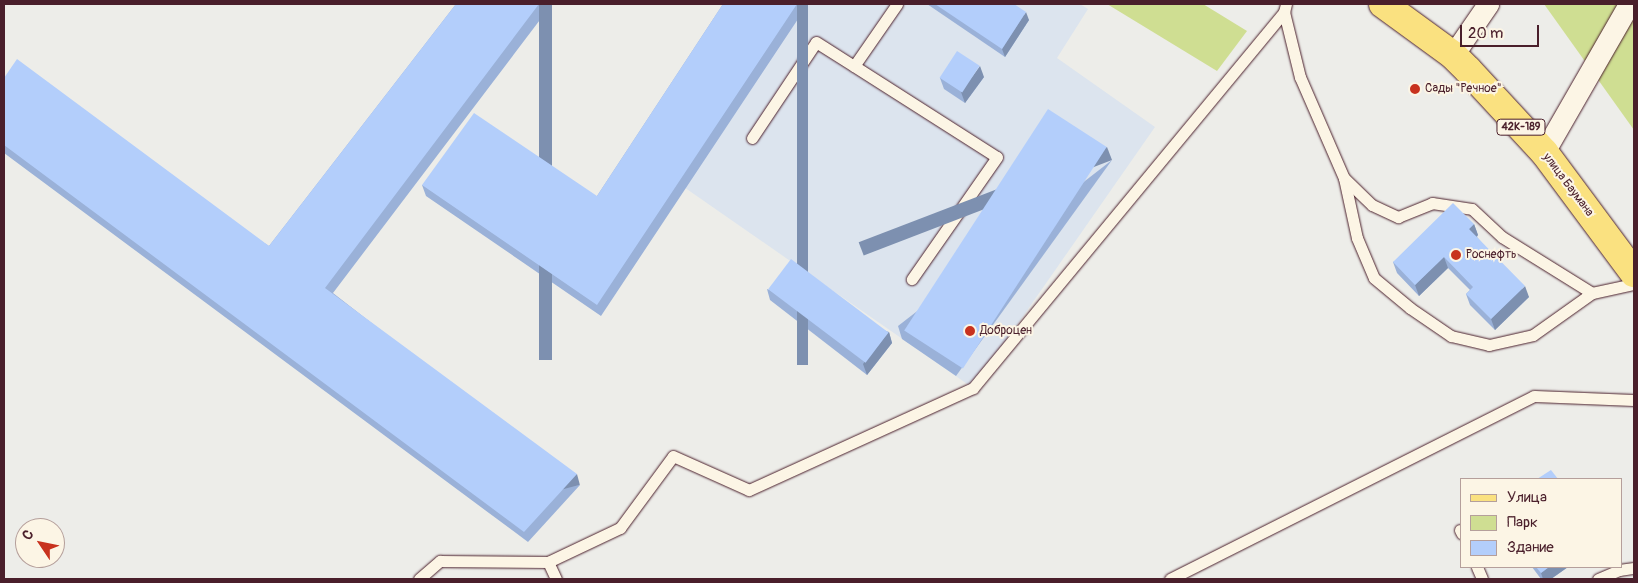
<!DOCTYPE html>
<html>
<head>
<meta charset="utf-8">
<style>
	body { margin:0 }
	#map { position:relative; width:1638px; height:583px; overflow:hidden; background:#edede9; font-family:Pangolin,sans-serif }
	div>[style] { position:absolute }
	.built>* { inset:0; background:#dce4ee }
	.green>* { inset:0; background:#cfde92 }
	.roads { filter:drop-shadow(0 0 1px #4a1f2b) drop-shadow(0 0 1px #4a1f2b) }
	.service>* { height:11px; margin:-5.5px; padding:0 5.5px; transform-origin:5.5px; border-radius:5.5px; background:#fcf5e5 }
	.minor>* { height:21px; margin:-10.5px; padding:0 10.5px; transform-origin:10.5px; border-radius:10.5px; background:#fcf5e5 }
	.primary>* { height:28px; margin:-14px; padding:0 14px; transform-origin:14px; border-radius:14px; background:#fae180 }
	.wall>* { inset:0; background:#9ab1d8 }
	.shaded-wall>* { inset:0; background:#7d90b0; transform-origin:0 0 }
	.building>* { inset:0; background:#b3cefb; transform-origin:0 0 }
	.dots>* { width:14px; height:14px; translate:-50% -50%; box-sizing:border-box; border:2px solid #fcf5e5; border-radius:50% }
	span { translate:-50% -50%; white-space:nowrap; text-align:center; line-height:1.15; -webkit-text-stroke:4px #fcf5e5; paint-order:stroke }
	.shield-label span { padding:1px 4px; background:#fcf5e5; border:1px solid; border-radius:4px; -webkit-text-stroke-width:0 }
	.shield-label { font-size:11px; color:#4a1f2b; font-weight:700 }
	.poi-label { font-size:12px; color:#4a1f2b }
	.left { translate:0 -50%; text-align:left }
	.street-label { font-size:12px; color:#4a1f2b }
	.frame { position:absolute; inset:0; border:5px solid #4a1f2b; pointer-events:none }
	.legend { position:absolute; left:1460px; top:478px; width:162px; height:90px; box-sizing:border-box; background:#fcf5e5; border:1px solid #b59f9b; margin:0; padding:6px 9px; list-style:none; font-size:15px; color:#4a1f2b }
	.legend li { display:flex; align-items:center; gap:10px; height:25px }
	.legend b { width:25px; border:1px solid #b59f9b }
	.north { position:absolute; left:15px; top:518px; width:50px; height:50px; box-sizing:border-box; background:#fcf5e5; border:1px solid #b59f9b; border-radius:50%; rotate:304deg; font-size:14px; font-weight:700; line-height:20px; text-align:center; color:#4a1f2b }
	.north::after { content:''; display:block; margin:auto; width:18px; height:22px; background:#c8321e; clip-path:polygon(50% 0,100% 100%,50% 72%,0 100%) }
	.scale { position:absolute; left:1460px; top:25px; width:79px; height:22px; box-sizing:border-box; border:2px solid #4a1f2b; border-top:0; padding-left:6px; font-size:15px; line-height:18px; white-space:nowrap; color:#4a1f2b; -webkit-text-stroke:4px #fcf5e5; paint-order:stroke }
</style>
</head>
<body>
<div id="map">
	<div class="built">
		<div style="clip-path:polygon(779px 4px,1080px 4px,1088px 9px,1057px 58px,1155px 127px,973px 388px,668px 176px)"></div>
	</div>
	<div class="green">
		<div style="clip-path:polygon(1107px 4px,1203px 4px,1247px 31px,1217px 71px)"></div>
		<div style="clip-path:polygon(1544px 4px,1634px 4px,1634px 130px)"></div>
	</div>
	<div class="roads">
		<div class="service">
			<div style="left:897px;top:4px;width:75px;rotate:124.7deg"></div>
			<div style="left:854px;top:66px;width:169px;rotate:32.5deg"></div>
			<div style="left:997px;top:157px;width:149px;rotate:124.9deg"></div>
			<div style="left:1286px;top:4px;width:8px;rotate:104deg"></div>
			<div style="left:1284px;top:12px;width:67px;rotate:76.2deg"></div>
			<div style="left:1300px;top:77px;width:110px;rotate:66.5deg"></div>
			<div style="left:1344px;top:178px;width:61px;rotate:77.8deg"></div>
			<div style="left:1357px;top:238px;width:43px;rotate:67deg"></div>
			<div style="left:1374px;top:278px;width:47px;rotate:39.8deg"></div>
			<div style="left:1410px;top:308px;width:50px;rotate:34.3deg"></div>
			<div style="left:1451px;top:336px;width:39px;rotate:13deg"></div>
			<div style="left:1489px;top:345px;width:45px;rotate:-12.8deg"></div>
			<div style="left:1533px;top:335px;width:72px;rotate:-35.4deg"></div>
			<div style="left:1592px;top:293px;width:43px;rotate:-12.1deg"></div>
			<div style="left:752px;top:138px;width:115px;rotate:-56.3deg"></div>
			<div style="left:816px;top:42px;width:45px;rotate:32.3deg"></div>
			<div style="left:1344px;top:178px;width:39px;rotate:44deg"></div>
			<div style="left:1372px;top:205px;width:29px;rotate:25deg"></div>
			<div style="left:1398px;top:217px;width:37px;rotate:-22deg"></div>
			<div style="left:1432px;top:203px;width:40px;rotate:8.5deg"></div>
			<div style="left:1472px;top:209px;width:41px;rotate:43deg"></div>
			<div style="left:1502px;top:237px;width:106px;rotate:31.9deg"></div>
			<div style="left:1460px;top:530px;width:4px;rotate:63deg"></div>
			<div style="left:1477px;top:567px;width:13px;rotate:67deg"></div>
			<div style="left:419px;top:579px;width:28px;rotate:-41deg"></div>
			<div style="left:440px;top:561px;width:108px;rotate:0.5deg"></div>
			<div style="left:556px;top:579px;width:19px;rotate:-115deg"></div>
			<div style="left:548px;top:562px;width:80px;rotate:-25.3deg"></div>
			<div style="left:620px;top:528px;width:89px;rotate:-53.6deg"></div>
			<div style="left:673px;top:456px;width:83px;rotate:24.1deg"></div>
			<div style="left:749px;top:490px;width:246px;rotate:-24.5deg"></div>
			<div style="left:973px;top:388px;width:488px;rotate:-50.4deg"></div>
			<div style="left:1170px;top:579px;width:407px;rotate:-26.7deg"></div>
			<div style="left:1534px;top:396px;width:100px;rotate:2.3deg"></div>
			<div style="left:1598px;top:579px;width:23px;rotate:-23deg"></div>
			<div style="left:1619px;top:570px;width:15px;rotate:-8deg"></div>
		</div>
		<div class="minor">
			<div style="left:1453px;top:55px;width:62px;rotate:-55.5deg"></div>
			<div style="left:1544px;top:152px;width:171px;rotate:-60.1deg"></div>
		</div>
		<div class="primary">
			<div style="left:1383px;top:4px;width:87px;rotate:36.1deg"></div>
			<div style="left:1453px;top:55px;width:21px;rotate:45deg"></div>
			<div style="left:1468px;top:70px;width:112px;rotate:47.2deg"></div>
			<div style="left:1544px;top:152px;width:151px;rotate:53.4deg"></div>
		</div>
	</div>
	<div class="wall">
		<div style="clip-path:polygon(456px 4px,552px 4px,333px 293px,580px 485px,528px 542px,4px 153px,4px 78px,269px 246px)"></div>
		<div style="clip-path:polygon(723px 4px,808px 4px,601px 316px,426px 196px,422px 185px,597px 196px)"></div>
		<div style="clip-path:polygon(927px 4px,1014px 4px,1029px 20px,1005px 57px)"></div>
		<div style="clip-path:polygon(984px 77px,965px 103px,944px 89px,940px 78px)"></div>
		<div style="clip-path:polygon(1112px 160px,956px 376px,902px 339px,898px 326px)"></div>
		<div style="clip-path:polygon(1474px 224px,1478px 235px,1477px 237px,1529px 297px,1495px 330px,1470px 305px,1466px 294px,1470px 290px,1448px 268px,1419px 296px,1397px 273px,1393px 262px)"></div>
		<div style="clip-path:polygon(767px 289px,889px 332px,892px 343px,867px 375px,770px 300px)"></div>
		<div style="clip-path:polygon(1532px 567px,1568px 567px,1551px 579px,1541px 579px)"></div>
	</div>
	<div class="shaded-wall">
		<div style="left:539px;top:4px;width:13px;height:356px"></div>
		<div style="left:797px;top:4px;width:11px;height:361px"></div>
		<div style="clip-path:polygon(1026px 12px,1029px 20px,1005px 57px,1002px 49px)"></div>
		<div style="clip-path:polygon(980px 66px,984px 77px,965px 103px,961px 92px)"></div>
		<div style="left:1107px;top:147px;width:14px;height:266px;rotate:69deg"></div>
		<div style="clip-path:polygon(1474px 224px,1478px 235px,1473px 240px,1469px 229px)"></div>
		<div style="clip-path:polygon(1444px 257px,1448px 268px,1419px 296px,1415px 285px)"></div>
		<div style="clip-path:polygon(1525px 286px,1529px 297px,1495px 330px,1491px 319px)"></div>
		<div style="clip-path:polygon(889px 332px,892px 343px,867px 375px,863px 364px)"></div>
		<div style="left:577px;top:474px;width:11px;height:79px;rotate:75deg"></div>
		<div style="clip-path:polygon(1549px 567px,1568px 567px,1551px 579px,1543px 579px,1541px 573px)"></div>
	</div>
	<div class="building">
		<div style="clip-path:polygon(456px 4px,539px 4px,325px 288px,577px 474px,524px 532px,4px 145px,4px 78px,17px 59px,269px 246px)"></div>
		<div style="clip-path:polygon(723px 4px,797px 4px,597px 305px,422px 185px,474px 113px,597px 196px)"></div>
		<div style="clip-path:polygon(935px 4px,1014px 4px,1026px 12px,1002px 49px)"></div>
		<div style="left:957px;top:51px;width:27px;height:32px;rotate:33deg"></div>
		<div style="left:1048px;top:109px;width:70px;height:264px;rotate:33deg"></div>
		<div style="clip-path:polygon(1453px 203px,1474px 224px,1469px 229px,1525px 286px,1491px 319px,1466px 294px,1473px 287px,1444px 257px,1415px 285px,1393px 262px)"></div>
		<div style="left:791px;top:259px;width:122px;height:38px;rotate:37deg"></div>
		<div style="clip-path:polygon(1551px 470px,1558px 479px,1537px 479px)"></div>
		<div style="clip-path:polygon(1536px 567px,1549px 567px,1541px 573px)"></div>
	</div>
	<div class="dots">
		<div style="left:1415px;top:89px;background:#c8321e"></div>
		<div style="left:1456px;top:255px;background:#c8321e"></div>
		<div style="left:970px;top:331px;background:#c8321e"></div>
	</div>
	<div class="shield-label">
		<span style="left:1521px;top:127px">42К-189</span>
	</div>
	<div class="poi-label">
		<span class="left" style="left:1425px;top:89px">Сады "Речное"</span>
		<span class="left" style="left:1466px;top:255px">Роснефть</span>
		<span class="left" style="left:980px;top:331px">Доброцен</span>
	</div>
	<div class="street-label">
		<span style="left:1568px;top:185px;rotate:53deg">улица Баумана</span>
	</div>
	<div class="frame"></div>
	<ul class="legend">
	<li><b style="height:6px;background:#fae180"></b>Улица</li>
	<li><b style="height:14px;background:#cfde92"></b>Парк</li>
	<li><b style="height:14px;background:#b3cefb"></b>Здание</li>
	</ul>
	<div class="north">С</div>
	<div class="scale">20 m</div>
</div>
</body>
</html>
